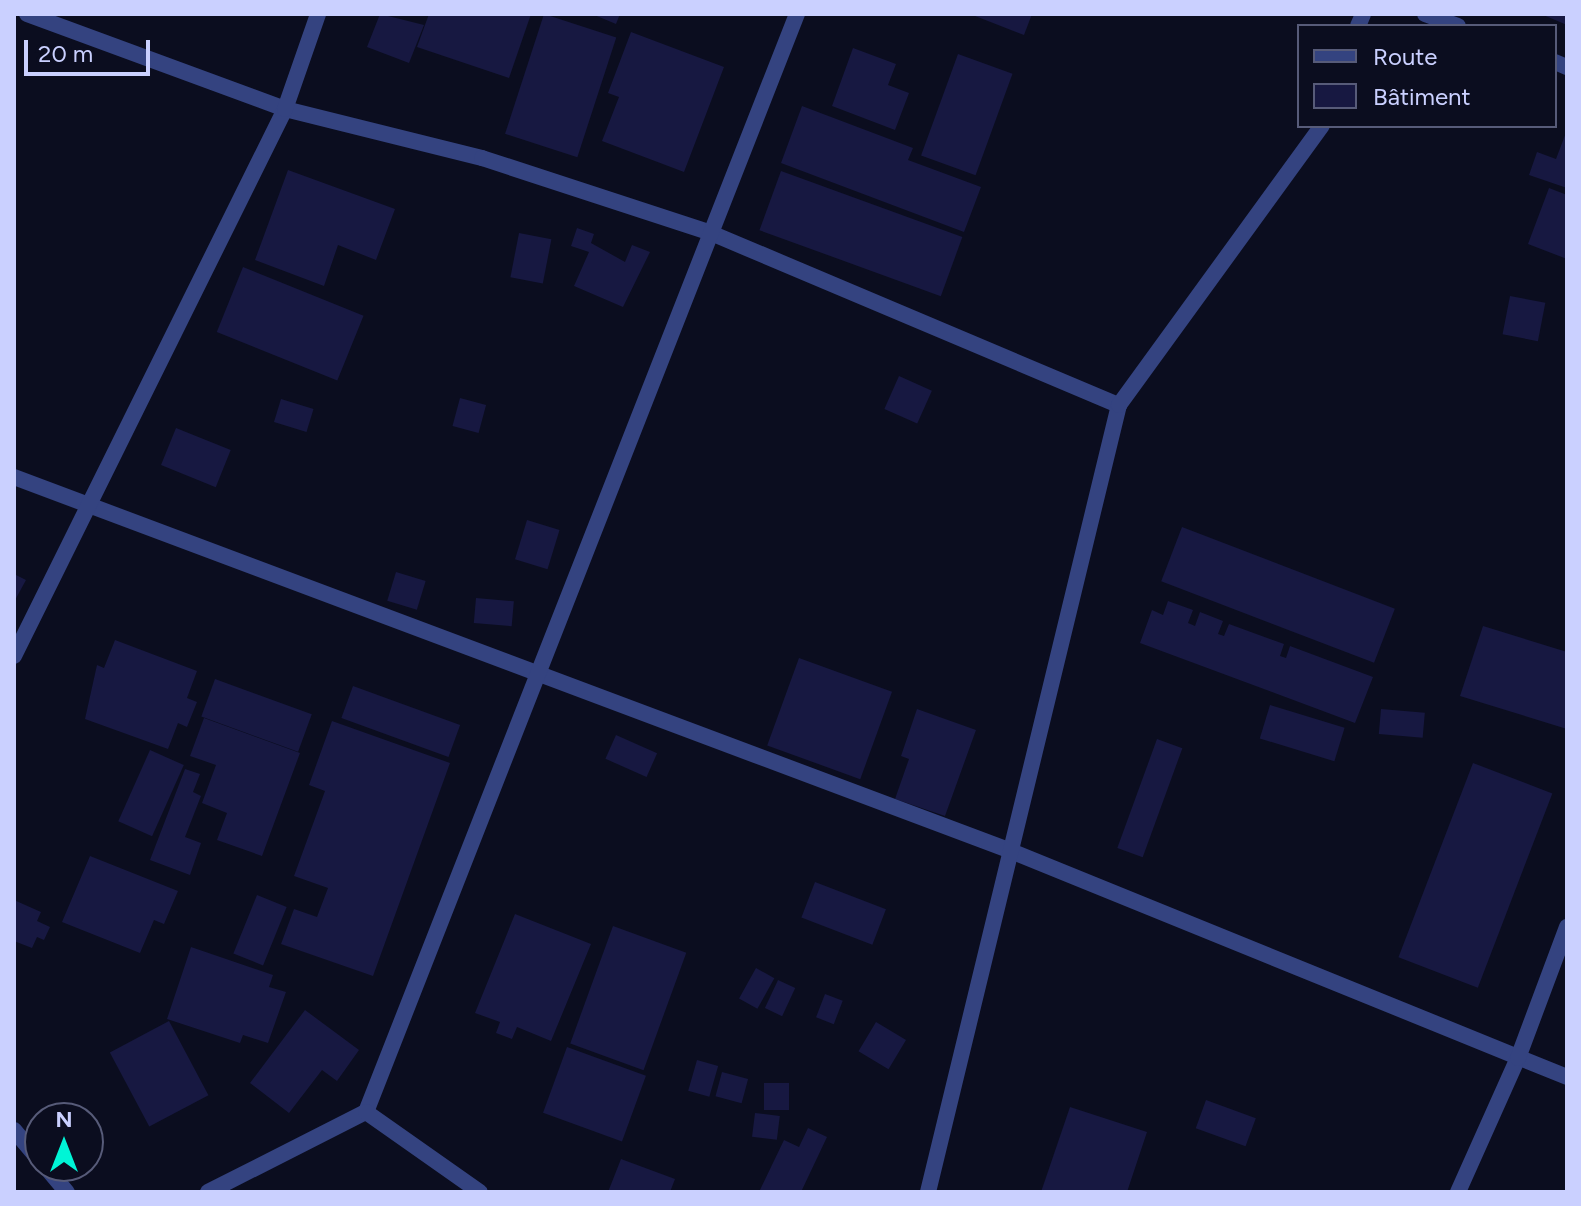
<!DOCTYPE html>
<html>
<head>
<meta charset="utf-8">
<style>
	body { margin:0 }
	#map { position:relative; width:1581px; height:1206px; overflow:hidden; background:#0b0d1f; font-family:Figtree,sans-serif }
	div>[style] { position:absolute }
	.building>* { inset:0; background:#171841; transform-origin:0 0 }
	.street>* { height:16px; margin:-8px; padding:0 8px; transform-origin:8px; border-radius:8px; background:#344380 }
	span { translate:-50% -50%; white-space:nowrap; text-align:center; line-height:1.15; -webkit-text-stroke:8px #0b0d1f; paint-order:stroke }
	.frame { position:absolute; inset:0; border:16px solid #cad0ff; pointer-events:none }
	.legend { position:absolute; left:1297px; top:24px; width:260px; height:104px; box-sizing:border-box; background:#0b0d1f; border:2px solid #575b79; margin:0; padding:10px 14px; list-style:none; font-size:24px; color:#cad0ff }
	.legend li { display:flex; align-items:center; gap:16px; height:40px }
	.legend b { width:40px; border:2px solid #575b79 }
	.north { position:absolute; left:24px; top:1102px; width:80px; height:80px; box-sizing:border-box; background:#0b0d1f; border:2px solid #575b79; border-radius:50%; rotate:0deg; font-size:22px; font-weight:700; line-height:32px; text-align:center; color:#cad0ff }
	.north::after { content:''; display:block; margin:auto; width:28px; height:36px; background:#00f5d6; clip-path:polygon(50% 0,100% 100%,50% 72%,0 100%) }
	.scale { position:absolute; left:24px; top:40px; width:126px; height:36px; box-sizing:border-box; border:4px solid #cad0ff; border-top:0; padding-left:10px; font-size:24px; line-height:28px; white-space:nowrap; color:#cad0ff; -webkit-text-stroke:6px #0b0d1f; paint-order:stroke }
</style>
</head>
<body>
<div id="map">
	<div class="building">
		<div style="clip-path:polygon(380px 14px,424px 25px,409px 63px,367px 47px)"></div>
		<div style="clip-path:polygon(429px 14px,531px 14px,509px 78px,417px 47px)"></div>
		<div style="left:544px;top:14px;width:76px;height:126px;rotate:18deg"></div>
		<div style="clip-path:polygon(592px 14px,620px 14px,616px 24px)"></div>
		<div style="clip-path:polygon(970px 14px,1032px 14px,1024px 35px)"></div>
		<div style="clip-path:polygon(1541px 14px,1567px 14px,1567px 25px)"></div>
		<div style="clip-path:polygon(631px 32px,724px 67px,684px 172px,602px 141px,619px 97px,608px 93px)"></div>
		<div style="clip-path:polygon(853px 48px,896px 64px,888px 85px,909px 93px,895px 130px,832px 106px)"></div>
		<div style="left:958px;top:54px;width:58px;height:108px;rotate:20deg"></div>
		<div style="clip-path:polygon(802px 106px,913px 148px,908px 160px,981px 187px,964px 232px,781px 163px)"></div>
		<div style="clip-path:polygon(1567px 130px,1567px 188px,1529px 175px,1537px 152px,1556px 159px)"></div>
		<div style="clip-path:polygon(288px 170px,395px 209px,376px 260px,338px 245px,324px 286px,255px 260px)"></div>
		<div style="left:781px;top:171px;width:193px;height:63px;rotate:20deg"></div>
		<div style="clip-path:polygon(1549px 188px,1567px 195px,1567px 259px,1528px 244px)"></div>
		<div style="clip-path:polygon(577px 228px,594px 234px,591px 243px,625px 262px,632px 245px,650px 252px,623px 307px,574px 286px,589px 252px,571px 246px)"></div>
		<div style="left:519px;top:233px;width:33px;height:45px;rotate:11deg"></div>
		<div style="left:243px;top:267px;width:130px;height:70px;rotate:22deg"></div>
		<div style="left:1510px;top:296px;width:36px;height:39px;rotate:11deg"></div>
		<div style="left:899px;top:376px;width:36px;height:36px;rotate:24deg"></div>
		<div style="left:460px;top:398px;width:27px;height:29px;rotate:15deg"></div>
		<div style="left:281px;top:399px;width:34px;height:24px;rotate:17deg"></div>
		<div style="left:176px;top:428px;width:59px;height:40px;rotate:22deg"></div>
		<div style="left:527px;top:520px;width:34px;height:41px;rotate:17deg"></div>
		<div style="left:1182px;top:527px;width:228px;height:58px;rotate:21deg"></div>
		<div style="left:396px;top:572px;width:31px;height:30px;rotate:17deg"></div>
		<div style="clip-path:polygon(14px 574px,26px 580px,14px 602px)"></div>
		<div style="left:476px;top:598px;width:38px;height:25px;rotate:5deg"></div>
		<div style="clip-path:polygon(1168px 601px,1193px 610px,1188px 623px,1195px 626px,1200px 612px,1223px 621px,1218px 634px,1224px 636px,1229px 624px,1284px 644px,1280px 656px,1286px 658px,1290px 646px,1373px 677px,1355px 723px,1140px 643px,1152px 610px,1163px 615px)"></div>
		<div style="clip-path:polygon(1483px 626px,1567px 652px,1567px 729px,1460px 696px)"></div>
		<div style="clip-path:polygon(115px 640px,197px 671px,187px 698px,197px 702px,187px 727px,178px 723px,168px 749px,85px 719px,97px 665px,104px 668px)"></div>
		<div style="left:799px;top:658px;width:99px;height:93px;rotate:20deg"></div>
		<div style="left:215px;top:679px;width:103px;height:40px;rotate:20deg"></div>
		<div style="left:353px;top:686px;width:114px;height:34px;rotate:20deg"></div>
		<div style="left:1270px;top:705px;width:78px;height:35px;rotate:17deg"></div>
		<div style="clip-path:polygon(917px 709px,976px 730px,945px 816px,895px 799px,909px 759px,901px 756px)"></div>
		<div style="left:1381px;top:709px;width:44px;height:25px;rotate:5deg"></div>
		<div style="clip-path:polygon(204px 718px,300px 753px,262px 856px,217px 840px,227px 813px,202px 803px,216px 765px,190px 756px)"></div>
		<div style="clip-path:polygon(332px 721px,450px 763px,373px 976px,281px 944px,294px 909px,317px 917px,328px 888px,294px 876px,325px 791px,309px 785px)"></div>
		<div style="left:616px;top:735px;width:45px;height:26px;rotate:24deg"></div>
		<div style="left:1157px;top:739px;width:27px;height:116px;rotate:20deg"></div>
		<div style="left:150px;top:750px;width:37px;height:78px;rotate:24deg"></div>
		<div style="left:1473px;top:763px;width:85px;height:208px;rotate:21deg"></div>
		<div style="clip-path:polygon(185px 769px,200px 774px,193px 792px,201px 796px,185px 837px,201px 843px,190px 875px,150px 860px)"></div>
		<div style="clip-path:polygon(90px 856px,178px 891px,164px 924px,154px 920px,140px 953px,62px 922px)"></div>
		<div style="left:815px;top:882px;width:76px;height:38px;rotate:21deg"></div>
		<div style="left:257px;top:895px;width:32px;height:63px;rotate:22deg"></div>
		<div style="clip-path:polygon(14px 900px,41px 912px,37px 921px,50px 927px,44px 940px,37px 937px,32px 948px,14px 941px)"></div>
		<div style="clip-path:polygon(515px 914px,591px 944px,551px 1041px,517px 1027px,512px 1039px,496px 1033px,500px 1022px,475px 1013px)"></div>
		<div style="left:613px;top:926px;width:78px;height:125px;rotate:20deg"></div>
		<div style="clip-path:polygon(191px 947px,273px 975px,269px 987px,286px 992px,268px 1043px,243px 1035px,240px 1043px,167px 1019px)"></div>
		<div style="left:756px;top:968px;width:21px;height:35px;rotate:29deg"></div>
		<div style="left:778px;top:980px;width:19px;height:31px;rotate:25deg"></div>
		<div style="left:825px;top:994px;width:19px;height:25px;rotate:21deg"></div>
		<div style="clip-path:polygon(305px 1010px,359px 1050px,337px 1081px,322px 1070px,289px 1113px,250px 1083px)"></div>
		<div style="left:169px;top:1021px;width:84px;height:67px;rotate:62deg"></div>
		<div style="left:876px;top:1022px;width:35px;height:34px;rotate:31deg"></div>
		<div style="left:567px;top:1047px;width:84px;height:70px;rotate:20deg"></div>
		<div style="left:697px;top:1060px;width:22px;height:32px;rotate:16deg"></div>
		<div style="left:722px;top:1072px;width:27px;height:25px;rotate:15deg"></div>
		<div style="left:764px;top:1083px;width:25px;height:27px"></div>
		<div style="left:1206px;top:1100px;width:53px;height:30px;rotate:20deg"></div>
		<div style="clip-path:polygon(1070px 1107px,1147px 1132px,1127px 1192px,1041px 1192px)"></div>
		<div style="left:755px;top:1113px;width:25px;height:24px;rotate:7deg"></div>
		<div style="clip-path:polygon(808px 1128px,827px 1137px,801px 1192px,759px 1192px,784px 1140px,799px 1147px)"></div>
		<div style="clip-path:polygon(621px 1159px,675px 1179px,670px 1192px,608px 1192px)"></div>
	</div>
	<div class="street">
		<div style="left:27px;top:14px;width:275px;rotate:20.2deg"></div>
		<div style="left:285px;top:109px;width:203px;rotate:14deg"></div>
		<div style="left:482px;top:158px;width:241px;rotate:18.1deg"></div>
		<div style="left:711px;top:233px;width:443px;rotate:22.9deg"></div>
		<div style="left:1425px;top:14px;width:35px;rotate:20deg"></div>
		<div style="left:1358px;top:26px;width:13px;rotate:-67deg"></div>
		<div style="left:1555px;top:62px;width:13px;rotate:23deg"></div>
		<div style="left:14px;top:477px;width:1065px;rotate:20.56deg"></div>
		<div style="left:1011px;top:851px;width:600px;rotate:22.12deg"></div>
		<div style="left:14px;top:656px;width:610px;rotate:-63.64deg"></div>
		<div style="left:285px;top:109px;width:101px;rotate:-70.8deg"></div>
		<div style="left:366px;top:1112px;width:1180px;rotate:-68.57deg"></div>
		<div style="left:14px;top:1130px;width:40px;rotate:50deg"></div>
		<div style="left:45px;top:1166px;width:34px;rotate:50deg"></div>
		<div style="left:208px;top:1192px;width:177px;rotate:-26.9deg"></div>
		<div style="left:366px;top:1112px;width:139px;rotate:35.1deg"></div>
		<div style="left:928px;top:1192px;width:810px;rotate:-76.36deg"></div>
		<div style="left:1119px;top:405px;width:345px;rotate:-54deg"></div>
		<div style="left:1458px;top:1192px;width:147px;rotate:-65.9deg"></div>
		<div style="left:1518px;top:1058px;width:140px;rotate:-69.5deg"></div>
	</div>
	<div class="frame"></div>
	<ul class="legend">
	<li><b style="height:10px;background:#344380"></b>Route</li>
	<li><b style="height:22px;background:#171841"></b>Bâtiment</li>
	</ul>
	<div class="north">N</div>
	<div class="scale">20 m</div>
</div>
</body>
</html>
